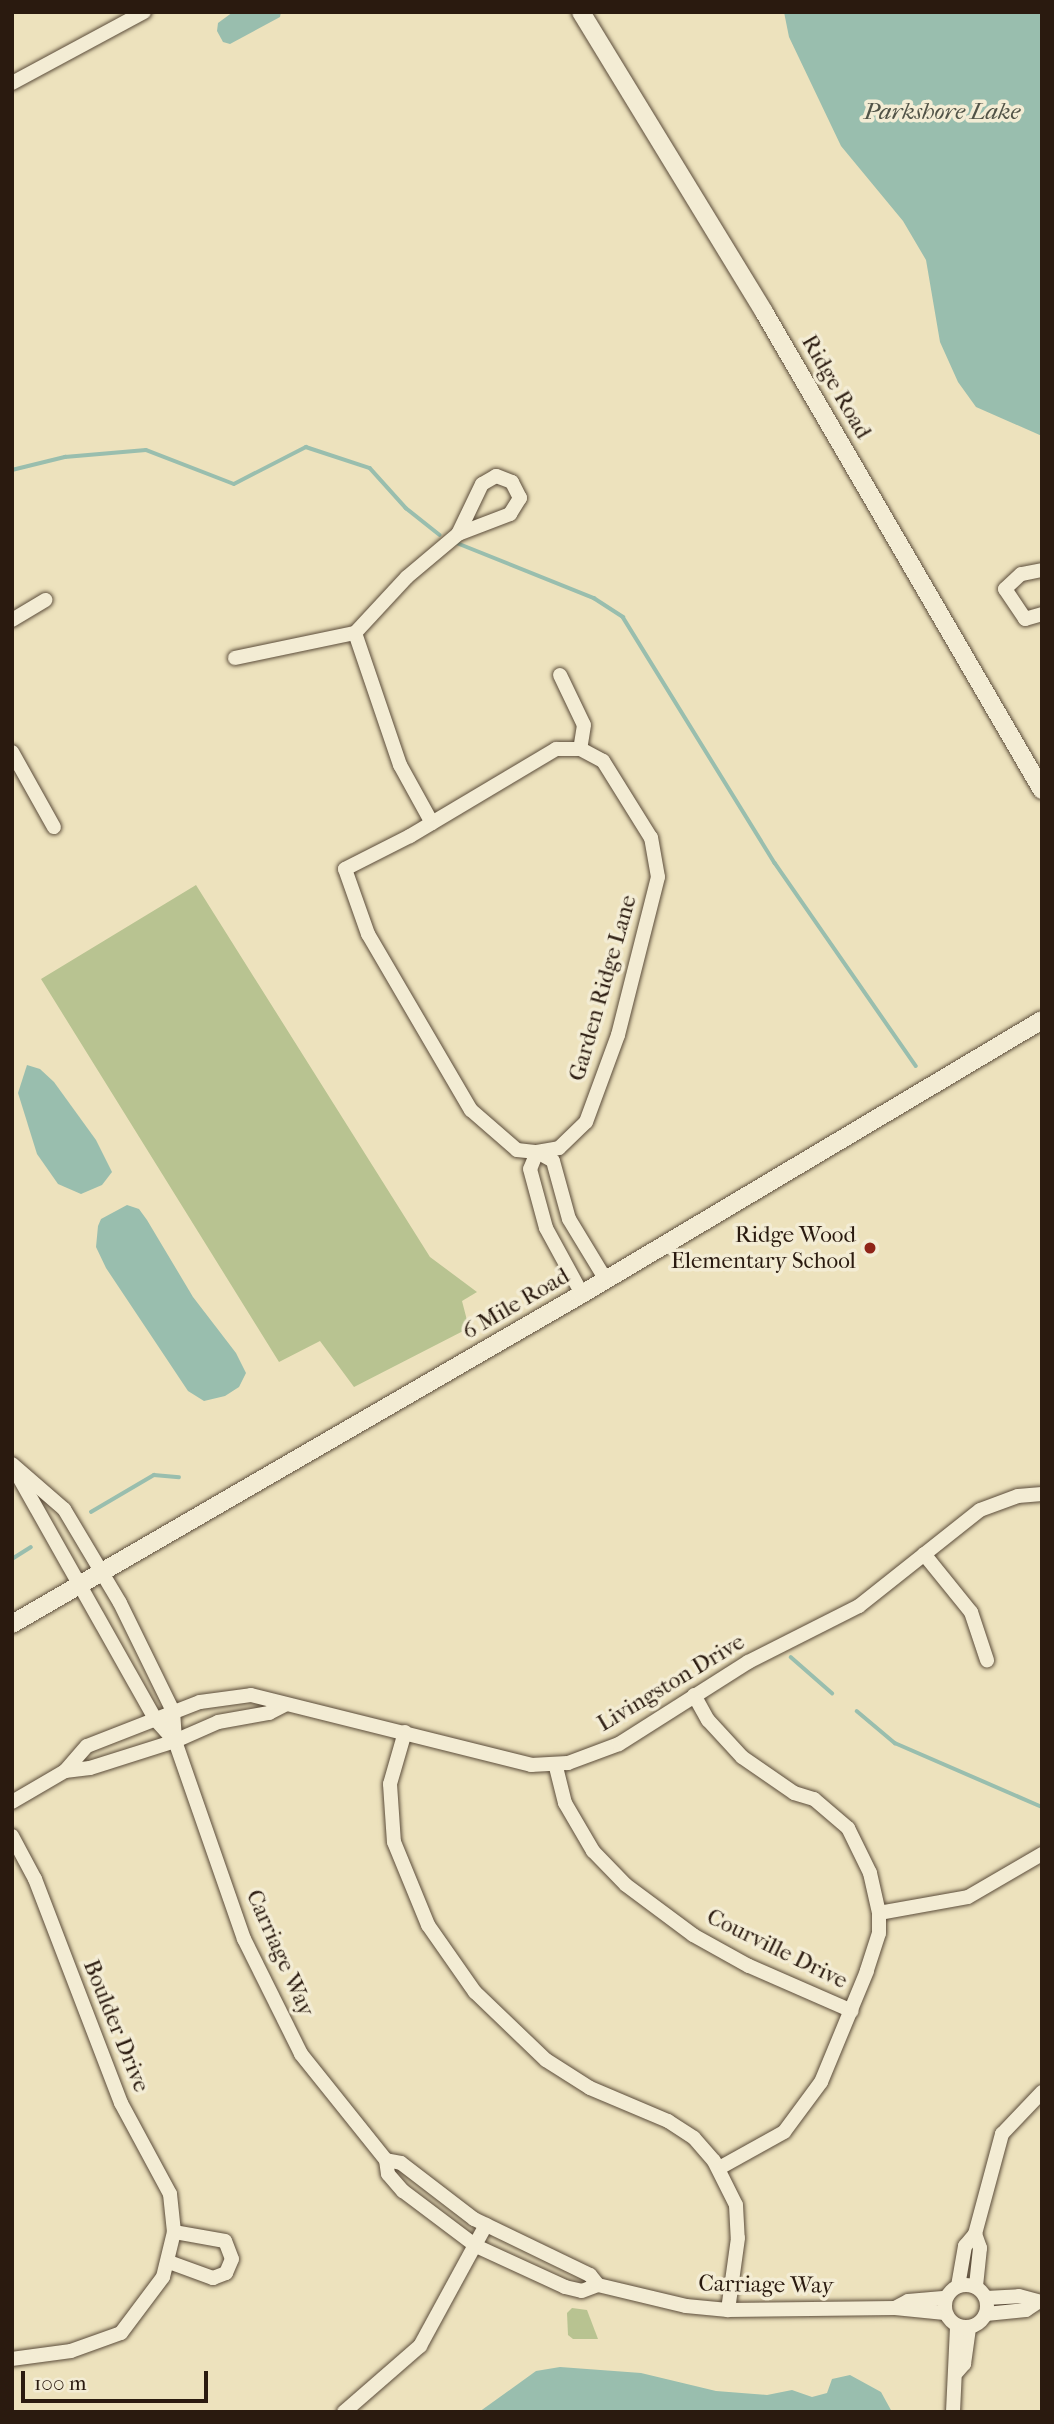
<!DOCTYPE html>
<html>
<head>
<meta charset="utf-8">
<style>
	body { margin:0 }
	#map { position:relative; width:1054px; height:2424px; overflow:hidden; background:#ede2bd; font-family:"IM FELL French Canon",serif }
	div>[style] { position:absolute }
	.green>* { inset:0; background:#b8c391 }
	.water>* { inset:0; background:#99beae }
	.stream>* { height:3.5px; margin:-1.75px; padding:0 1.75px; transform-origin:1.75px; border-radius:1.75px; background:#99beae }
	.roads { filter:drop-shadow(0 0 2px #5b4c3a) drop-shadow(0 0 2px #5b4c3a) }
	.minor>* { height:14px; margin:-7px; padding:0 7px; transform-origin:7px; border-radius:7px; background:#f3ecd4 }
	.minor>.ring { margin:-7px; padding:0; box-sizing:content-box; background:none; border:14px solid #f3ecd4; border-radius:50% }
	.tertiary>* { height:18px; margin:-9px; padding:0 9px; transform-origin:9px; border-radius:9px; background:#f3ecd4 }
	.dots>* { width:19px; height:19px; translate:-50% -50%; box-sizing:border-box; border:4px solid #f3ecd4; border-radius:50% }
	span { translate:-50% -50%; white-space:nowrap; text-align:center; line-height:1.15; -webkit-text-stroke:7px #f3ecd4; paint-order:stroke }
	.street-label { font-size:23px; color:#2a1a0f }
	.poi-label { font-size:23px; color:#2a1a0f }
	.right { translate:-100% -50%; text-align:right }
	.water-label { font-size:24px; color:#515347; font-style:italic }
	.frame { position:absolute; inset:0; border:14px solid #2a1a0f; pointer-events:none }
	.scale { position:absolute; left:21px; top:2371px; width:187px; height:32px; box-sizing:border-box; border:4px solid #2a1a0f; border-top:0; padding-left:9px; font-size:21px; line-height:24px; white-space:nowrap; color:#2a1a0f; -webkit-text-stroke:5px #f3ecd4; paint-order:stroke }
</style>
</head>
<body>
<div id="map">
	<div class="green">
		<div style="clip-path:polygon(196px 885px,430px 1257px,477px 1292px,462px 1301px,469px 1328px,354px 1387px,320px 1341px,279px 1362px,41px 979px)"></div>
		<div style="clip-path:polygon(572px 2308px,587px 2310px,598px 2339px,573px 2339px,568px 2335px,567px 2313px)"></div>
	</div>
	<div class="water">
		<div style="clip-path:polygon(233px 12px,281px 12px,280px 17px,230px 44px,223px 42px,217px 31px,218px 23px)"></div>
		<div style="clip-path:polygon(784px 12px,1042px 12px,1042px 436px,976px 407px,958px 382px,940px 342px,926px 260px,903px 221px,841px 146px,789px 37px)"></div>
		<div style="clip-path:polygon(27px 1065px,40px 1069px,54px 1082px,96px 1140px,112px 1172px,102px 1185px,81px 1194px,58px 1184px,37px 1154px,18px 1093px)"></div>
		<div style="clip-path:polygon(127px 1205px,139px 1209px,147px 1220px,193px 1297px,236px 1353px,246px 1373px,239px 1387px,225px 1396px,204px 1401px,188px 1391px,106px 1268px,96px 1247px,98px 1226px,101px 1219px)"></div>
		<div style="clip-path:polygon(560px 2367px,641px 2373px,716px 2391px,767px 2395px,792px 2390px,812px 2397px,827px 2393px,832px 2379px,850px 2375px,881px 2392px,892px 2412px,479px 2412px,536px 2371px)"></div>
	</div>
	<div class="stream">
		<div style="left:12px;top:470px;width:55px;rotate:-13.8deg"></div>
		<div style="left:65px;top:457px;width:81px;rotate:-4.9deg"></div>
		<div style="left:146px;top:450px;width:94px;rotate:21.1deg"></div>
		<div style="left:234px;top:484px;width:81px;rotate:-27.2deg"></div>
		<div style="left:306px;top:447px;width:67px;rotate:18.2deg"></div>
		<div style="left:370px;top:468px;width:54px;rotate:48deg"></div>
		<div style="left:406px;top:508px;width:43px;rotate:38.5deg"></div>
		<div style="left:457px;top:543px;width:148px;rotate:21.9deg"></div>
		<div style="left:594px;top:598px;width:35px;rotate:33deg"></div>
		<div style="left:623px;top:617px;width:289px;rotate:58.3deg"></div>
		<div style="left:775px;top:863px;width:247px;rotate:55.2deg"></div>
		<div style="left:91px;top:1512px;width:73px;rotate:-30.4deg"></div>
		<div style="left:154px;top:1475px;width:25px;rotate:5deg"></div>
		<div style="left:12px;top:1559px;width:22px;rotate:-32deg"></div>
		<div style="left:791px;top:1657px;width:55px;rotate:41.3deg"></div>
		<div style="left:857px;top:1711px;width:50px;rotate:40.1deg"></div>
		<div style="left:895px;top:1743px;width:160px;rotate:23.5deg"></div>
	</div>
	<div class="roads">
		<div class="minor">
			<div style="left:12px;top:83px;width:150px;rotate:-28.3deg"></div>
			<div style="left:1042px;top:570px;width:21px;rotate:169deg"></div>
			<div style="left:1021px;top:574px;width:22px;rotate:137deg"></div>
			<div style="left:1005px;top:589px;width:36px;rotate:56deg"></div>
			<div style="left:1025px;top:619px;width:18px;rotate:-16deg"></div>
			<div style="left:12px;top:620px;width:39px;rotate:-31deg"></div>
			<div style="left:235px;top:658px;width:123px;rotate:-11.8deg"></div>
			<div style="left:560px;top:675px;width:55px;rotate:64.4deg"></div>
			<div style="left:584px;top:725px;width:24px;rotate:99deg"></div>
			<div style="left:12px;top:752px;width:86px;rotate:60.8deg"></div>
			<div style="left:432px;top:823px;width:66px;rotate:-118.9deg"></div>
			<div style="left:400px;top:765px;width:139px;rotate:-108.8deg"></div>
			<div style="left:355px;top:633px;width:76px;rotate:-47.1deg"></div>
			<div style="left:407px;top:577px;width:67px;rotate:-40.1deg"></div>
			<div style="left:458px;top:534px;width:56px;rotate:-21deg"></div>
			<div style="left:510px;top:514px;width:19px;rotate:-58deg"></div>
			<div style="left:520px;top:498px;width:18px;rotate:-117deg"></div>
			<div style="left:512px;top:482px;width:17px;rotate:-159deg"></div>
			<div style="left:496px;top:476px;width:16px;rotate:150deg"></div>
			<div style="left:482px;top:484px;width:55px;rotate:115.6deg"></div>
			<div style="left:537px;top:1152px;width:22px;rotate:-10deg"></div>
			<div style="left:559px;top:1148px;width:37px;rotate:-44deg"></div>
			<div style="left:586px;top:1122px;width:93px;rotate:-69.8deg"></div>
			<div style="left:618px;top:1035px;width:163px;rotate:-75.8deg"></div>
			<div style="left:658px;top:877px;width:40px;rotate:-100deg"></div>
			<div style="left:651px;top:838px;width:91px;rotate:-121.9deg"></div>
			<div style="left:603px;top:761px;width:26px;rotate:-152deg"></div>
			<div style="left:580px;top:749px;width:24px;rotate:180deg"></div>
			<div style="left:556px;top:749px;width:170px;rotate:149.2deg"></div>
			<div style="left:410px;top:836px;width:73px;rotate:153.1deg"></div>
			<div style="left:345px;top:869px;width:69px;rotate:70.5deg"></div>
			<div style="left:368px;top:934px;width:204px;rotate:59.7deg"></div>
			<div style="left:471px;top:1110px;width:61px;rotate:41deg"></div>
			<div style="left:517px;top:1150px;width:20px;rotate:6deg"></div>
			<div style="left:537px;top:1152px;width:18px;rotate:29deg"></div>
			<div style="left:553px;top:1161px;width:60px;rotate:74.6deg"></div>
			<div style="left:569px;top:1219px;width:71px;rotate:58.8deg"></div>
			<div style="left:537px;top:1152px;width:18px;rotate:112deg"></div>
			<div style="left:530px;top:1169px;width:61px;rotate:74.8deg"></div>
			<div style="left:546px;top:1228px;width:75px;rotate:61.4deg"></div>
			<div style="left:12px;top:1464px;width:69px;rotate:40.9deg"></div>
			<div style="left:64px;top:1509px;width:109px;rotate:59.2deg"></div>
			<div style="left:120px;top:1603px;width:120px;rotate:63.9deg"></div>
			<div style="left:173px;top:1711px;width:30px;rotate:86deg"></div>
			<div style="left:175px;top:1741px;width:210px;rotate:70.8deg"></div>
			<div style="left:244px;top:1939px;width:128px;rotate:63.6deg"></div>
			<div style="left:301px;top:2054px;width:136px;rotate:51.3deg"></div>
			<div style="left:386px;top:2160px;width:14px;rotate:82deg"></div>
			<div style="left:388px;top:2174px;width:23px;rotate:49deg"></div>
			<div style="left:403px;top:2191px;width:91px;rotate:37deg"></div>
			<div style="left:476px;top:2246px;width:98px;rotate:24.7deg"></div>
			<div style="left:565px;top:2287px;width:17px;rotate:13deg"></div>
			<div style="left:582px;top:2291px;width:17px;rotate:-21deg"></div>
			<div style="left:598px;top:2285px;width:90px;rotate:13.4deg"></div>
			<div style="left:686px;top:2306px;width:42px;rotate:5.4deg"></div>
			<div style="left:728px;top:2310px;width:167px;rotate:-0.7deg"></div>
			<div style="left:895px;top:2308px;width:50px;rotate:5.7deg"></div>
			<div style="left:16px;top:1472px;width:283px;rotate:60.6deg"></div>
			<div style="left:155px;top:1719px;width:30px;rotate:48deg"></div>
			<div style="left:924px;top:1554px;width:75px;rotate:51deg"></div>
			<div style="left:971px;top:1612px;width:51px;rotate:71.6deg"></div>
			<div style="left:694px;top:1695px;width:29px;rotate:61deg"></div>
			<div style="left:708px;top:1720px;width:50px;rotate:47.4deg"></div>
			<div style="left:742px;top:1757px;width:63px;rotate:34.7deg"></div>
			<div style="left:794px;top:1793px;width:21px;rotate:17deg"></div>
			<div style="left:814px;top:1799px;width:45px;rotate:40.5deg"></div>
			<div style="left:848px;top:1828px;width:50px;rotate:63.9deg"></div>
			<div style="left:870px;top:1873px;width:41px;rotate:77.3deg"></div>
			<div style="left:879px;top:1913px;width:20px;rotate:90deg"></div>
			<div style="left:879px;top:1933px;width:40px;rotate:108deg"></div>
			<div style="left:867px;top:1971px;width:120px;rotate:112.5deg"></div>
			<div style="left:821px;top:2082px;width:62px;rotate:126.5deg"></div>
			<div style="left:784px;top:2132px;width:74px;rotate:151deg"></div>
			<div style="left:405px;top:1732px;width:54px;rotate:106.1deg"></div>
			<div style="left:390px;top:1784px;width:58px;rotate:86.1deg"></div>
			<div style="left:394px;top:1842px;width:90px;rotate:67.7deg"></div>
			<div style="left:428px;top:1925px;width:82px;rotate:55deg"></div>
			<div style="left:475px;top:1992px;width:98px;rotate:43.8deg"></div>
			<div style="left:546px;top:2060px;width:52px;rotate:32.5deg"></div>
			<div style="left:590px;top:2088px;width:85px;rotate:22.9deg"></div>
			<div style="left:668px;top:2121px;width:31px;rotate:33deg"></div>
			<div style="left:694px;top:2138px;width:30px;rotate:49deg"></div>
			<div style="left:714px;top:2161px;width:49px;rotate:63.4deg"></div>
			<div style="left:736px;top:2205px;width:33px;rotate:87deg"></div>
			<div style="left:738px;top:2238px;width:73px;rotate:97.9deg"></div>
			<div style="left:556px;top:1767px;width:37px;rotate:76deg"></div>
			<div style="left:565px;top:1803px;width:56px;rotate:59.7deg"></div>
			<div style="left:593px;top:1851px;width:47px;rotate:45.9deg"></div>
			<div style="left:626px;top:1885px;width:84px;rotate:36.7deg"></div>
			<div style="left:693px;top:1935px;width:64px;rotate:29deg"></div>
			<div style="left:749px;top:1966px;width:112px;rotate:23.6deg"></div>
			<div style="left:65px;top:1771px;width:25px;rotate:-7deg"></div>
			<div style="left:90px;top:1768px;width:89px;rotate:-17.6deg"></div>
			<div style="left:175px;top:1741px;width:47px;rotate:-23.8deg"></div>
			<div style="left:218px;top:1722px;width:52px;rotate:-10deg"></div>
			<div style="left:269px;top:1713px;width:18px;rotate:-27deg"></div>
			<div style="left:12px;top:1802px;width:61px;rotate:-30.3deg"></div>
			<div style="left:65px;top:1771px;width:33px;rotate:-49deg"></div>
			<div style="left:87px;top:1746px;width:121px;rotate:-21.3deg"></div>
			<div style="left:200px;top:1702px;width:51px;rotate:-7.8deg"></div>
			<div style="left:251px;top:1695px;width:289px;rotate:14deg"></div>
			<div style="left:531px;top:1765px;width:37px;rotate:-3deg"></div>
			<div style="left:568px;top:1763px;width:54px;rotate:-20.4deg"></div>
			<div style="left:619px;top:1744px;width:153px;rotate:-32.4deg"></div>
			<div style="left:748px;top:1662px;width:124px;rotate:-26.8deg"></div>
			<div style="left:859px;top:1606px;width:154px;rotate:-38.4deg"></div>
			<div style="left:980px;top:1510px;width:40px;rotate:-20.2deg"></div>
			<div style="left:1018px;top:1496px;width:24px;rotate:-5deg"></div>
			<div style="left:12px;top:1836px;width:49px;rotate:61.9deg"></div>
			<div style="left:35px;top:1879px;width:240px;rotate:69deg"></div>
			<div style="left:121px;top:2103px;width:103px;rotate:61.7deg"></div>
			<div style="left:170px;top:2194px;width:38px;rotate:84deg"></div>
			<div style="left:174px;top:2232px;width:46px;rotate:103.7deg"></div>
			<div style="left:163px;top:2277px;width:70px;rotate:126.9deg"></div>
			<div style="left:121px;top:2333px;width:53px;rotate:160.2deg"></div>
			<div style="left:71px;top:2351px;width:60px;rotate:172.3deg"></div>
			<div style="left:879px;top:1913px;width:90px;rotate:-10.2deg"></div>
			<div style="left:968px;top:1897px;width:86px;rotate:-30.2deg"></div>
			<div style="left:386px;top:2160px;width:15px;rotate:11deg"></div>
			<div style="left:401px;top:2163px;width:92px;rotate:37.5deg"></div>
			<div style="left:474px;top:2219px;width:129px;rotate:25.8deg"></div>
			<div style="left:590px;top:2275px;width:13px;rotate:51deg"></div>
			<div style="left:975px;top:2234px;width:15px;rotate:70deg"></div>
			<div style="left:980px;top:2248px;width:38px;rotate:96deg"></div>
			<div style="left:169px;top:2262px;width:47px;rotate:20deg"></div>
			<div style="left:213px;top:2278px;width:14px;rotate:-21deg"></div>
			<div style="left:226px;top:2273px;width:15px;rotate:-67deg"></div>
			<div style="left:232px;top:2259px;width:19px;rotate:-111deg"></div>
			<div style="left:225px;top:2241px;width:52px;rotate:-170deg"></div>
			<div class="ring" style="left:945px;top:2285px;width:28px;height:28px"></div>
			<div style="left:958px;top:2286px;width:41px;rotate:-80.1deg"></div>
			<div style="left:965px;top:2246px;width:16px;rotate:-50deg"></div>
			<div style="left:975px;top:2234px;width:104px;rotate:-74.9deg"></div>
			<div style="left:1002px;top:2134px;width:58px;rotate:-46.4deg"></div>
			<div style="left:986px;top:2298px;width:33px;rotate:-3deg"></div>
			<div style="left:1019px;top:2296px;width:24px;rotate:15deg"></div>
			<div style="left:895px;top:2308px;width:15px;rotate:-28deg"></div>
			<div style="left:908px;top:2301px;width:38px;rotate:-5deg"></div>
			<div style="left:986px;top:2314px;width:40px;rotate:-5.7deg"></div>
			<div style="left:1026px;top:2310px;width:14px;rotate:-34deg"></div>
			<div style="left:957px;top:2372px;width:11px;rotate:-49deg"></div>
			<div style="left:964px;top:2364px;width:37px;rotate:-82deg"></div>
			<div style="left:344px;top:2412px;width:101px;rotate:-41deg"></div>
			<div style="left:420px;top:2346px;width:138px;rotate:-61.4deg"></div>
			<div style="left:953px;top:2412px;width:86px;rotate:-87.3deg"></div>
		</div>
		<div class="tertiary">
			<div style="left:581px;top:12px;width:351px;rotate:58.6deg"></div>
			<div style="left:764px;top:312px;width:553px;rotate:59.82deg"></div>
			<div style="left:12px;top:1624px;width:659px;rotate:-30.07deg"></div>
			<div style="left:582px;top:1294px;width:535px;rotate:-30.78deg"></div>
		</div>
	</div>
	<div class="dots">
		<div style="left:870px;top:1248px;background:#8f2418"></div>
	</div>
	<div class="street-label">
		<span style="left:836px;top:387px;rotate:60deg">Ridge Road</span>
		<span style="left:603px;top:988px;rotate:-74deg">Garden Ridge Lane</span>
		<span style="left:516px;top:1304px;rotate:-30deg">6 Mile Road</span>
		<span style="left:671px;top:1683px;rotate:-31deg">Livingston Drive</span>
		<span style="left:777px;top:1949px;rotate:26deg">Courville Drive</span>
		<span style="left:280px;top:1953px;rotate:66deg">Carriage Way</span>
		<span style="left:116px;top:2026px;rotate:68deg">Boulder Drive</span>
		<span style="left:766px;top:2285px;rotate:1deg">Carriage Way</span>
	</div>
	<div class="poi-label">
		<span class="right" style="left:856px;top:1248px">Ridge Wood<br>Elementary School</span>
	</div>
	<div class="water-label">
		<span style="left:942px;top:112px">Parkshore Lake</span>
	</div>
	<div class="frame"></div>
	<div class="scale">100 m</div>
</div>
</body>
</html>
